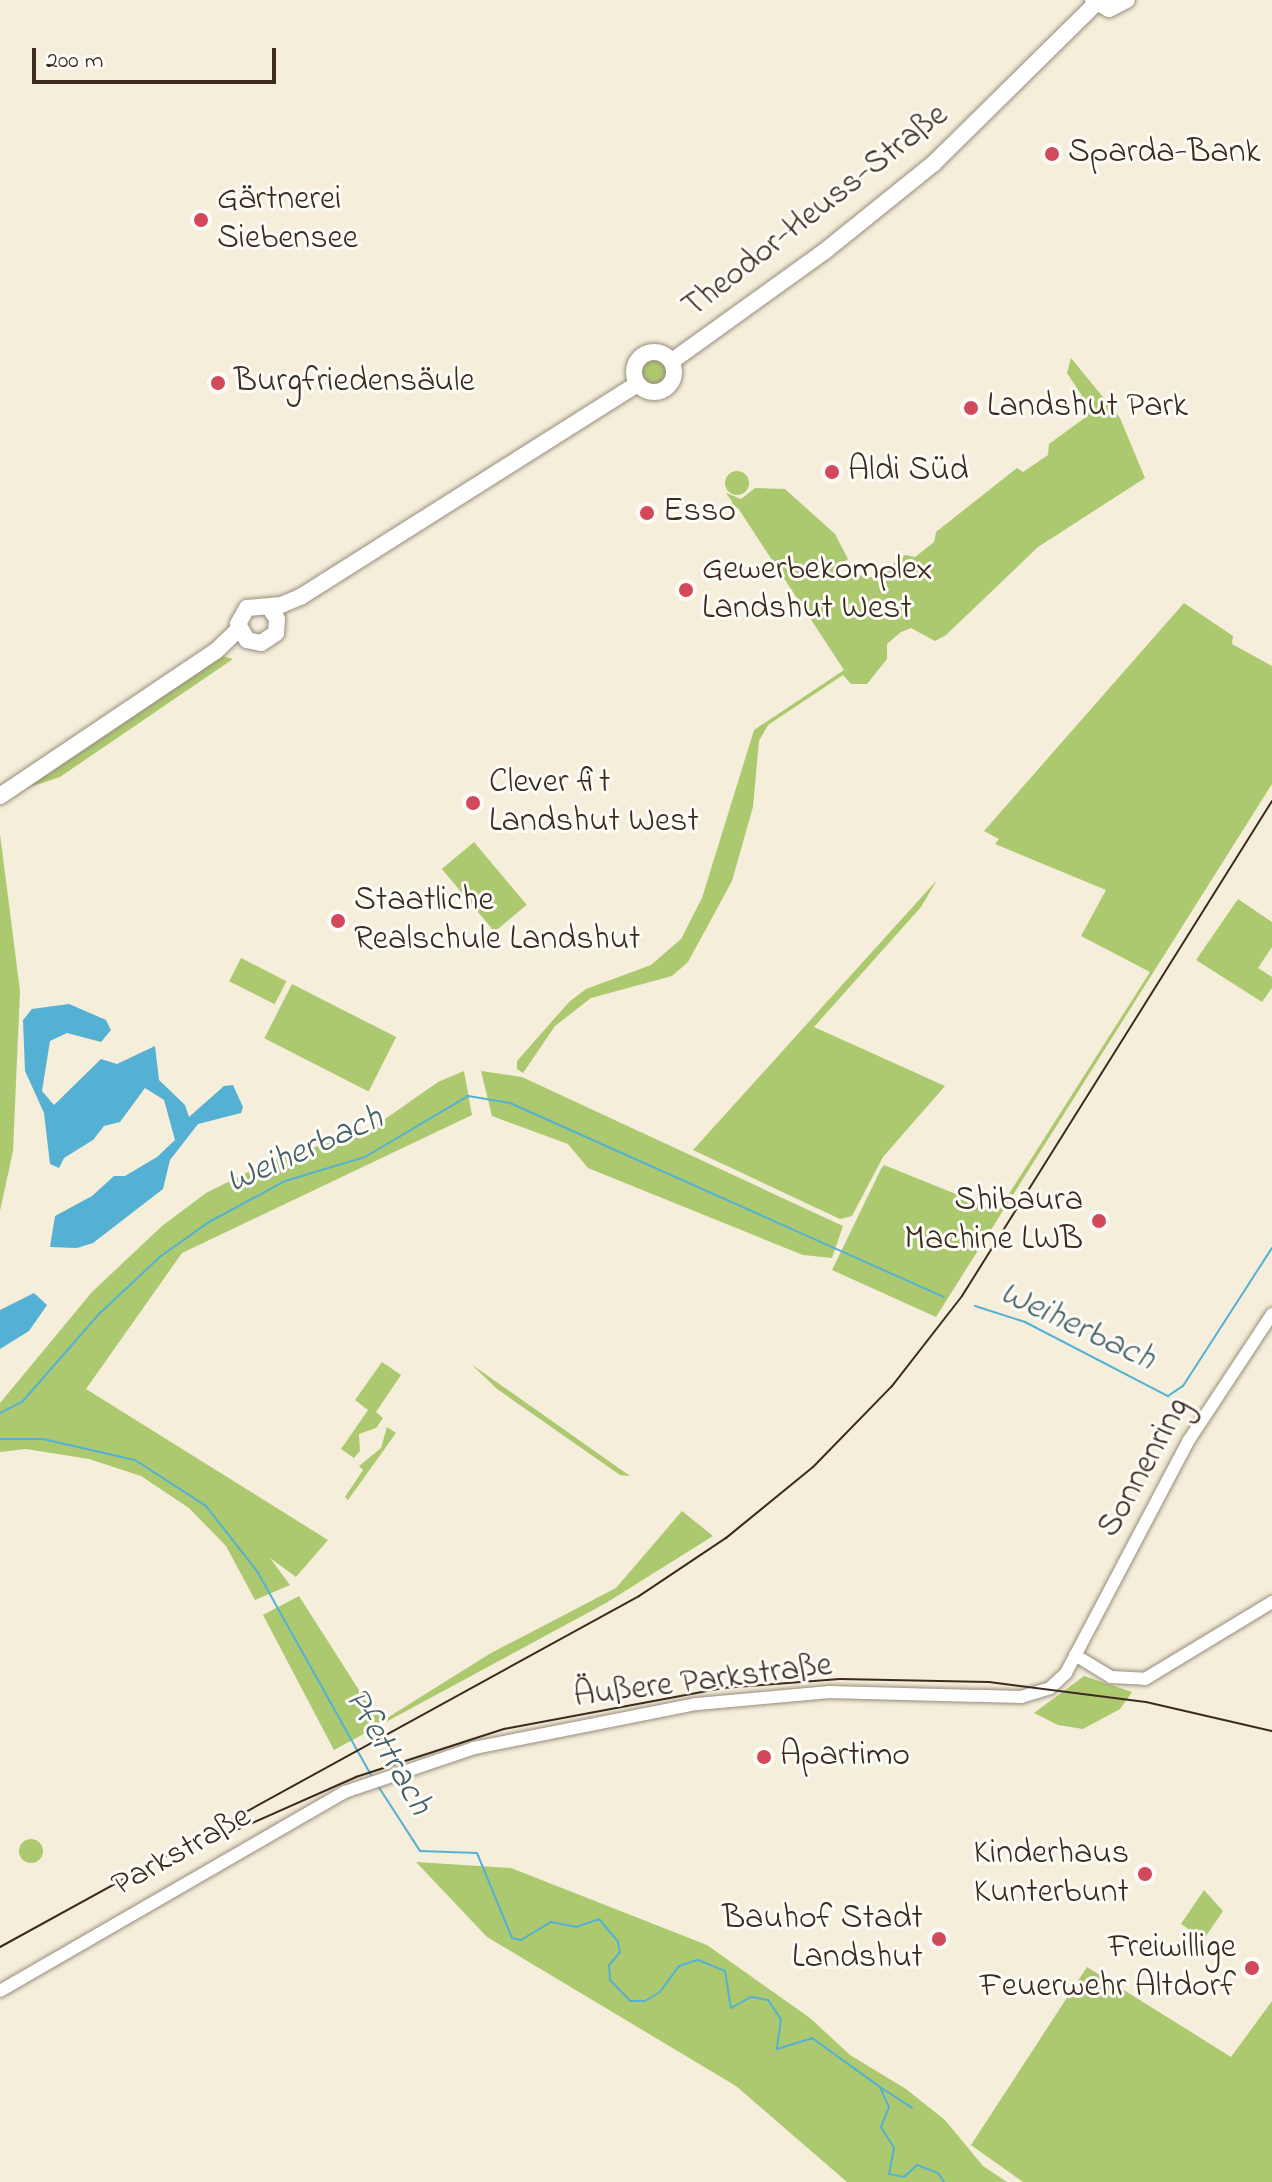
<!DOCTYPE html>
<html>
<head>
<meta charset="utf-8">
<style>
	body { margin:0 }
	#map { position:relative; width:1272px; height:2182px; overflow:hidden; background:#f4eedb; font-family:"Indie Flower",sans-serif }
	div>[style] { position:absolute }
	.green>* { inset:0; background:#adc96f; transform-origin:0 0 }
	.round { border-radius:50% }
	.water>* { inset:0; background:#55b1d3 }
	.stream>* { height:2px; margin:-1px; padding:0 1px; transform-origin:1px; border-radius:1px; background:#55b1d3 }
	.roads { filter:drop-shadow(0 0 2px #988c7c) drop-shadow(0 0 2px #988c7c) }
	.minor>* { height:12px; margin:-6px; padding:0 6px; transform-origin:6px; border-radius:6px; background:#fff }
	.major>* { height:16px; margin:-8px; padding:0 8px; transform-origin:8px; border-radius:8px; background:#fff }
	.major>.ring { margin:-8px; padding:0; box-sizing:content-box; background:none; border:16px solid #fff; border-radius:50% }
	.rail>* { height:2px; margin:-1px; padding:0 1px; transform-origin:1px; border-radius:1px; background:#3b2a1e }
	.dots>* { width:22px; height:22px; translate:-50% -50%; box-sizing:border-box; border:4px solid #fdfcf7; border-radius:50% }
	span { translate:-50% -50%; white-space:nowrap; text-align:center; line-height:1.15; -webkit-text-stroke:6px #fdfcf7; paint-order:stroke }
	.poi-label { font-size:34px; color:#3b2a1e }
	.left { translate:0 -50%; text-align:left }
	.right { translate:-100% -50%; text-align:right }
	.street-label { font-size:34px; color:#3b2a1e }
	.water-label { font-size:36px; color:#456066; font-style:italic }
	.scale { position:absolute; left:32px; top:48px; width:244px; height:36px; box-sizing:border-box; border:4px solid #3b2a1e; border-top:0; padding-left:10px; font-size:24px; line-height:28px; white-space:nowrap; color:#3b2a1e; -webkit-text-stroke:6px #fdfcf7; paint-order:stroke }
</style>
</head>
<body>
<div id="map">
	<div class="green">
		<div class="round" style="left:639px;top:356px;width:32px;height:32px"></div>
		<div style="clip-path:polygon(1071px 358px,1120px 418px,1145px 478px,1038px 547px,946px 635px,935px 641px,911px 628px,901px 632px,887px 644px,887px 659px,867px 684px,851px 684px,843px 675px,768px 725px,759px 741px,753px 807px,732px 881px,688px 962px,672px 976px,591px 998px,555px 1026px,523px 1073px,517px 1069px,517px 1061px,569px 1002px,586px 989px,651px 965px,681px 939px,702px 898px,754px 730px,844px 670px,738px 508px,722px 507px,733px 503px,726px 493px,741px 499px,755px 488px,785px 489px,835px 534px,848px 559px,837px 567px,845px 579px,853px 574px,875px 578px,905px 555px,915px 557px,934px 542px,936px 532px,1017px 468px,1023px 472px,1048px 455px,1049px 444px,1086px 417px,1088px 405px,1067px 373px)"></div>
		<div class="round" style="left:725px;top:471px;width:24px;height:24px"></div>
		<div style="clip-path:polygon(1184px 603px,1233px 636px,1232px 644px,1272px 666px,1272px 784px,936px 1317px,832px 1270px,881px 1169px,884px 1165px,998px 1211px,1150px 972px,1081px 936px,1106px 890px,995px 844px,999px 839px,984px 831px)"></div>
		<div style="clip-path:polygon(222px 656px,233px 659px,60px 777px,27px 788px)"></div>
		<div style="clip-path:polygon(0 834px,20px 991px,13px 1151px,0 1211px)"></div>
		<div style="left:474px;top:842px;width:82px;height:42px;rotate:50deg"></div>
		<div style="clip-path:polygon(937px 880px,921px 907px,814px 1027px,945px 1086px,883px 1157px,852px 1216px,840px 1219px,693px 1150px)"></div>
		<div style="clip-path:polygon(1238px 899px,1272px 922px,1272px 947px,1258px 968px,1272px 977px,1272px 988px,1262px 1002px,1196px 960px)"></div>
		<div style="left:241px;top:958px;width:51px;height:26px;rotate:27deg"></div>
		<div style="left:292px;top:984px;width:117px;height:61px;rotate:27deg"></div>
		<div style="clip-path:polygon(464px 1071px,472px 1115px,182px 1253px,86px 1389px,328px 1540px,296px 1577px,270px 1558px,290px 1585px,255px 1600px,226px 1546px,189px 1508px,141px 1476px,89px 1459px,26px 1449px,0 1452px,0 1403px,92px 1292px,162px 1226px,206px 1193px,272px 1160px,368px 1131px,438px 1082px)"></div>
		<div style="clip-path:polygon(481px 1071px,522px 1077px,843px 1226px,832px 1258px,803px 1255px,588px 1168px,568px 1144px,492px 1116px)"></div>
		<div style="clip-path:polygon(382px 1362px,401px 1375px,376px 1412px,383px 1418px,376px 1428px,359px 1434px,360px 1451px,354px 1458px,341px 1449px,368px 1410px,355px 1400px)"></div>
		<div style="clip-path:polygon(471px 1364px,630px 1476px,620px 1475px,497px 1389px)"></div>
		<div style="clip-path:polygon(387px 1427px,396px 1433px,348px 1500px,345px 1497px,363px 1470px,359px 1466px,381px 1448px)"></div>
		<div style="clip-path:polygon(682px 1511px,713px 1536px,606px 1603px,334px 1750px,263px 1615px,299px 1596px,371px 1709px,387px 1718px,491px 1653px,616px 1588px)"></div>
		<div style="clip-path:polygon(1084px 1676px,1132px 1692px,1120px 1709px,1083px 1729px,1058px 1725px,1034px 1713px)"></div>
		<div class="round" style="left:19px;top:1839px;width:24px;height:24px"></div>
		<div style="clip-path:polygon(416px 1862px,511px 1868px,707px 1945px,810px 2018px,850px 2055px,906px 2089px,945px 2120px,983px 2166px,1007px 2182px,847px 2182px,736px 2086px,487px 1937px)"></div>
		<div style="clip-path:polygon(1204px 1890px,1223px 1911px,1204px 1939px,1181px 1924px)"></div>
		<div style="clip-path:polygon(1087px 1967px,1231px 2057px,1272px 2001px,1272px 2182px,1023px 2182px,971px 2145px)"></div>
	</div>
	<div class="water">
		<div style="clip-path:polygon(69px 1004px,106px 1020px,111px 1030px,101px 1042px,67px 1033px,50px 1041px,42px 1091px,54px 1105px,101px 1059px,117px 1064px,155px 1046px,159px 1080px,185px 1105px,189px 1117px,224px 1086px,233px 1085px,243px 1107px,241px 1113px,198px 1124px,170px 1160px,163px 1189px,93px 1243px,77px 1248px,50px 1247px,55px 1216px,92px 1196px,114px 1176px,125px 1176px,157px 1157px,175px 1140px,164px 1100px,145px 1088px,120px 1122px,104px 1126px,93px 1140px,64px 1158px,59px 1168px,50px 1164px,44px 1113px,25px 1071px,23px 1020px,32px 1009px)"></div>
		<div style="clip-path:polygon(34px 1293px,47px 1305px,29px 1331px,0 1349px,0 1310px)"></div>
	</div>
	<div class="stream">
		<div style="left:975px;top:1306px;width:52px;rotate:17.7deg"></div>
		<div style="left:1025px;top:1322px;width:161px;rotate:27.4deg"></div>
		<div style="left:1168px;top:1396px;width:18px;rotate:-34deg"></div>
		<div style="left:1183px;top:1386px;width:164px;rotate:-57.2deg"></div>
		<div style="left:0;top:1413px;width:25px;rotate:-27deg"></div>
		<div style="left:22px;top:1402px;width:118px;rotate:-48.8deg"></div>
		<div style="left:100px;top:1313px;width:83px;rotate:-43.1deg"></div>
		<div style="left:161px;top:1256px;width:59px;rotate:-35.3deg"></div>
		<div style="left:209px;top:1222px;width:86px;rotate:-28.3deg"></div>
		<div style="left:285px;top:1181px;width:84px;rotate:-16.7deg"></div>
		<div style="left:365px;top:1157px;width:120px;rotate:-30.6deg"></div>
		<div style="left:468px;top:1096px;width:43px;rotate:9.5deg"></div>
		<div style="left:510px;top:1103px;width:475px;rotate:24.1deg"></div>
		<div style="left:0;top:1439px;width:43px"></div>
		<div style="left:43px;top:1439px;width:94px;rotate:12.9deg"></div>
		<div style="left:135px;top:1460px;width:85px;rotate:32.9deg"></div>
		<div style="left:206px;top:1506px;width:83px;rotate:51.9deg"></div>
		<div style="left:257px;top:1571px;width:236px;rotate:60.8deg"></div>
		<div style="left:378px;top:1786px;width:77px;rotate:57.1deg"></div>
		<div style="left:420px;top:1851px;width:57px;rotate:2deg"></div>
		<div style="left:477px;top:1853px;width:92px;rotate:67.6deg"></div>
		<div style="left:512px;top:1938px;width:9px;rotate:13deg"></div>
		<div style="left:521px;top:1940px;width:35px;rotate:-31deg"></div>
		<div style="left:551px;top:1922px;width:25px;rotate:11deg"></div>
		<div style="left:576px;top:1927px;width:24px;rotate:-19deg"></div>
		<div style="left:599px;top:1919px;width:30px;rotate:50deg"></div>
		<div style="left:618px;top:1942px;width:10px;rotate:79deg"></div>
		<div style="left:620px;top:1952px;width:17px;rotate:130deg"></div>
		<div style="left:609px;top:1965px;width:15px;rotate:86deg"></div>
		<div style="left:610px;top:1980px;width:29px;rotate:46deg"></div>
		<div style="left:630px;top:2001px;width:15px"></div>
		<div style="left:645px;top:2001px;width:17px;rotate:-31deg"></div>
		<div style="left:660px;top:1992px;width:32px;rotate:-54deg"></div>
		<div style="left:679px;top:1966px;width:20px;rotate:-18deg"></div>
		<div style="left:698px;top:1960px;width:29px;rotate:22deg"></div>
		<div style="left:725px;top:1971px;width:37px;rotate:81deg"></div>
		<div style="left:731px;top:2008px;width:23px;rotate:-29deg"></div>
		<div style="left:751px;top:1997px;width:17px;rotate:10deg"></div>
		<div style="left:768px;top:2000px;width:23px;rotate:56deg"></div>
		<div style="left:781px;top:2019px;width:30px;rotate:98deg"></div>
		<div style="left:777px;top:2049px;width:37px;rotate:-17deg"></div>
		<div style="left:812px;top:2038px;width:84px;rotate:35.8deg"></div>
		<div style="left:880px;top:2087px;width:22px;rotate:66deg"></div>
		<div style="left:889px;top:2107px;width:22px;rotate:112deg"></div>
		<div style="left:881px;top:2127px;width:25px;rotate:58deg"></div>
		<div style="left:894px;top:2148px;width:26px;rotate:101deg"></div>
		<div style="left:889px;top:2174px;width:15px;rotate:11deg"></div>
		<div style="left:904px;top:2177px;width:18px;rotate:-43deg"></div>
		<div style="left:917px;top:2165px;width:22px;rotate:21deg"></div>
		<div style="left:938px;top:2173px;width:11px;rotate:56deg"></div>
		<div style="left:880px;top:2087px;width:38px;rotate:33deg"></div>
	</div>
	<div class="roads">
		<div class="minor">
			<div style="left:1075px;top:1655px;width:42px;rotate:31.4deg"></div>
			<div style="left:1111px;top:1677px;width:34px;rotate:3deg"></div>
			<div style="left:1145px;top:1679px;width:149px;rotate:-31.2deg"></div>
			<div style="left:0;top:1991px;width:398px;rotate:-30deg"></div>
			<div style="left:345px;top:1792px;width:136px;rotate:-18.8deg"></div>
			<div style="left:474px;top:1748px;width:227px;rotate:-11.2deg"></div>
			<div style="left:697px;top:1704px;width:133px;rotate:-5.2deg"></div>
			<div style="left:829px;top:1692px;width:192px;rotate:1.5deg"></div>
			<div style="left:1021px;top:1697px;width:30px;rotate:-17deg"></div>
			<div style="left:1050px;top:1688px;width:22px;rotate:-43deg"></div>
			<div style="left:1066px;top:1673px;width:263px;rotate:-62.2deg"></div>
			<div style="left:1189px;top:1440px;width:151px;rotate:-56.6deg"></div>
		</div>
		<div class="major">
			<div style="left:1093px;top:0;width:18px;rotate:29deg"></div>
			<div style="left:1109px;top:9px;width:20px;rotate:-27deg"></div>
			<div class="ring" style="left:634px;top:352px;width:24px;height:24px"></div>
			<div style="left:672px;top:361px;width:188px;rotate:-35.7deg"></div>
			<div style="left:825px;top:251px;width:139px;rotate:-38.9deg"></div>
			<div style="left:933px;top:164px;width:229px;rotate:-44.6deg"></div>
			<div style="left:269px;top:607px;width:14px;rotate:56deg"></div>
			<div style="left:277px;top:619px;width:14px;rotate:94deg"></div>
			<div style="left:276px;top:633px;width:18px;rotate:146deg"></div>
			<div style="left:261px;top:643px;width:14px;rotate:-168deg"></div>
			<div style="left:247px;top:640px;width:18px;rotate:-119deg"></div>
			<div style="left:238px;top:624px;width:18px;rotate:-61deg"></div>
			<div style="left:247px;top:608px;width:34px;rotate:-5deg"></div>
			<div style="left:281px;top:605px;width:23px;rotate:-23deg"></div>
			<div style="left:302px;top:596px;width:396px;rotate:-32.3deg"></div>
			<div style="left:0;top:796px;width:260px;rotate:-33.9deg"></div>
			<div style="left:216px;top:651px;width:32px;rotate:-44deg"></div>
		</div>
	</div>
	<div class="rail">
		<div style="left:232px;top:1832px;width:136px;rotate:-23.9deg"></div>
		<div style="left:356px;top:1777px;width:156px;rotate:-18deg"></div>
		<div style="left:504px;top:1729px;width:223px;rotate:-10.6deg"></div>
		<div style="left:723px;top:1688px;width:117px;rotate:-4.4deg"></div>
		<div style="left:840px;top:1679px;width:149px;rotate:1.2deg"></div>
		<div style="left:989px;top:1682px;width:158px;rotate:7.3deg"></div>
		<div style="left:1146px;top:1702px;width:129px;rotate:13deg"></div>
		<div style="left:0;top:1947px;width:729px;rotate:-28.78deg"></div>
		<div style="left:639px;top:1596px;width:105px;rotate:-33.7deg"></div>
		<div style="left:726px;top:1538px;width:112px;rotate:-39.2deg"></div>
		<div style="left:813px;top:1467px;width:113px;rotate:-45.7deg"></div>
		<div style="left:892px;top:1386px;width:114px;rotate:-52.1deg"></div>
		<div style="left:962px;top:1296px;width:584px;rotate:-57.94deg"></div>
	</div>
	<div class="dots">
		<div style="left:1052px;top:154px;background:#d1495b"></div>
		<div style="left:201px;top:220px;background:#d1495b"></div>
		<div style="left:218px;top:383px;background:#d1495b"></div>
		<div style="left:971px;top:408px;background:#d1495b"></div>
		<div style="left:832px;top:472px;background:#d1495b"></div>
		<div style="left:647px;top:513px;background:#d1495b"></div>
		<div style="left:686px;top:590px;background:#d1495b"></div>
		<div style="left:473px;top:803px;background:#d1495b"></div>
		<div style="left:338px;top:921px;background:#d1495b"></div>
		<div style="left:1099px;top:1221px;background:#d1495b"></div>
		<div style="left:764px;top:1757px;background:#d1495b"></div>
		<div style="left:1145px;top:1874px;background:#d1495b"></div>
		<div style="left:939px;top:1939px;background:#d1495b"></div>
		<div style="left:1252px;top:1968px;background:#d1495b"></div>
	</div>
	<div class="poi-label">
		<span class="left" style="left:1068px;top:154px">Sparda-Bank</span>
		<span class="left" style="left:217px;top:220px">Gärtnerei<br>Siebensee</span>
		<span class="left" style="left:234px;top:383px">Burgfriedensäule</span>
		<span class="left" style="left:987px;top:408px">Landshut Park</span>
		<span class="left" style="left:848px;top:472px">Aldi Süd</span>
		<span class="left" style="left:663px;top:513px">Esso</span>
		<span class="left" style="left:702px;top:590px">Gewerbekomplex<br>Landshut West</span>
		<span class="left" style="left:489px;top:803px">Clever fit<br>Landshut West</span>
		<span class="left" style="left:354px;top:921px">Staatliche<br>Realschule Landshut</span>
		<span class="right" style="left:1083px;top:1221px">Shibaura<br>Machine LWB</span>
		<span class="left" style="left:780px;top:1757px">Apartimo</span>
		<span class="right" style="left:1129px;top:1874px">Kinderhaus<br>Kunterbunt</span>
		<span class="right" style="left:923px;top:1939px">Bauhof Stadt<br>Landshut</span>
		<span class="right" style="left:1236px;top:1968px">Freiwillige<br>Feuerwehr Altdorf</span>
	</div>
	<div class="street-label">
		<span style="left:816px;top:212px;rotate:-38deg">Theodor-Heuss-Straße</span>
		<span style="left:1145px;top:1468px;rotate:-61deg">Sonnenring</span>
		<span style="left:703px;top:1682px;rotate:-7deg">Äußere Parkstraße</span>
		<span style="left:182px;top:1852px;rotate:-29deg">Parkstraße</span>
	</div>
	<div class="water-label">
		<span style="left:305px;top:1151px;rotate:-24deg">Weiherbach</span>
		<span style="left:1077px;top:1327px;rotate:25deg">Weiherbach</span>
		<span style="left:387px;top:1752px;rotate:60deg">Pfettrach</span>
	</div>
	<div class="scale">200 m</div>
</div>
</body>
</html>
